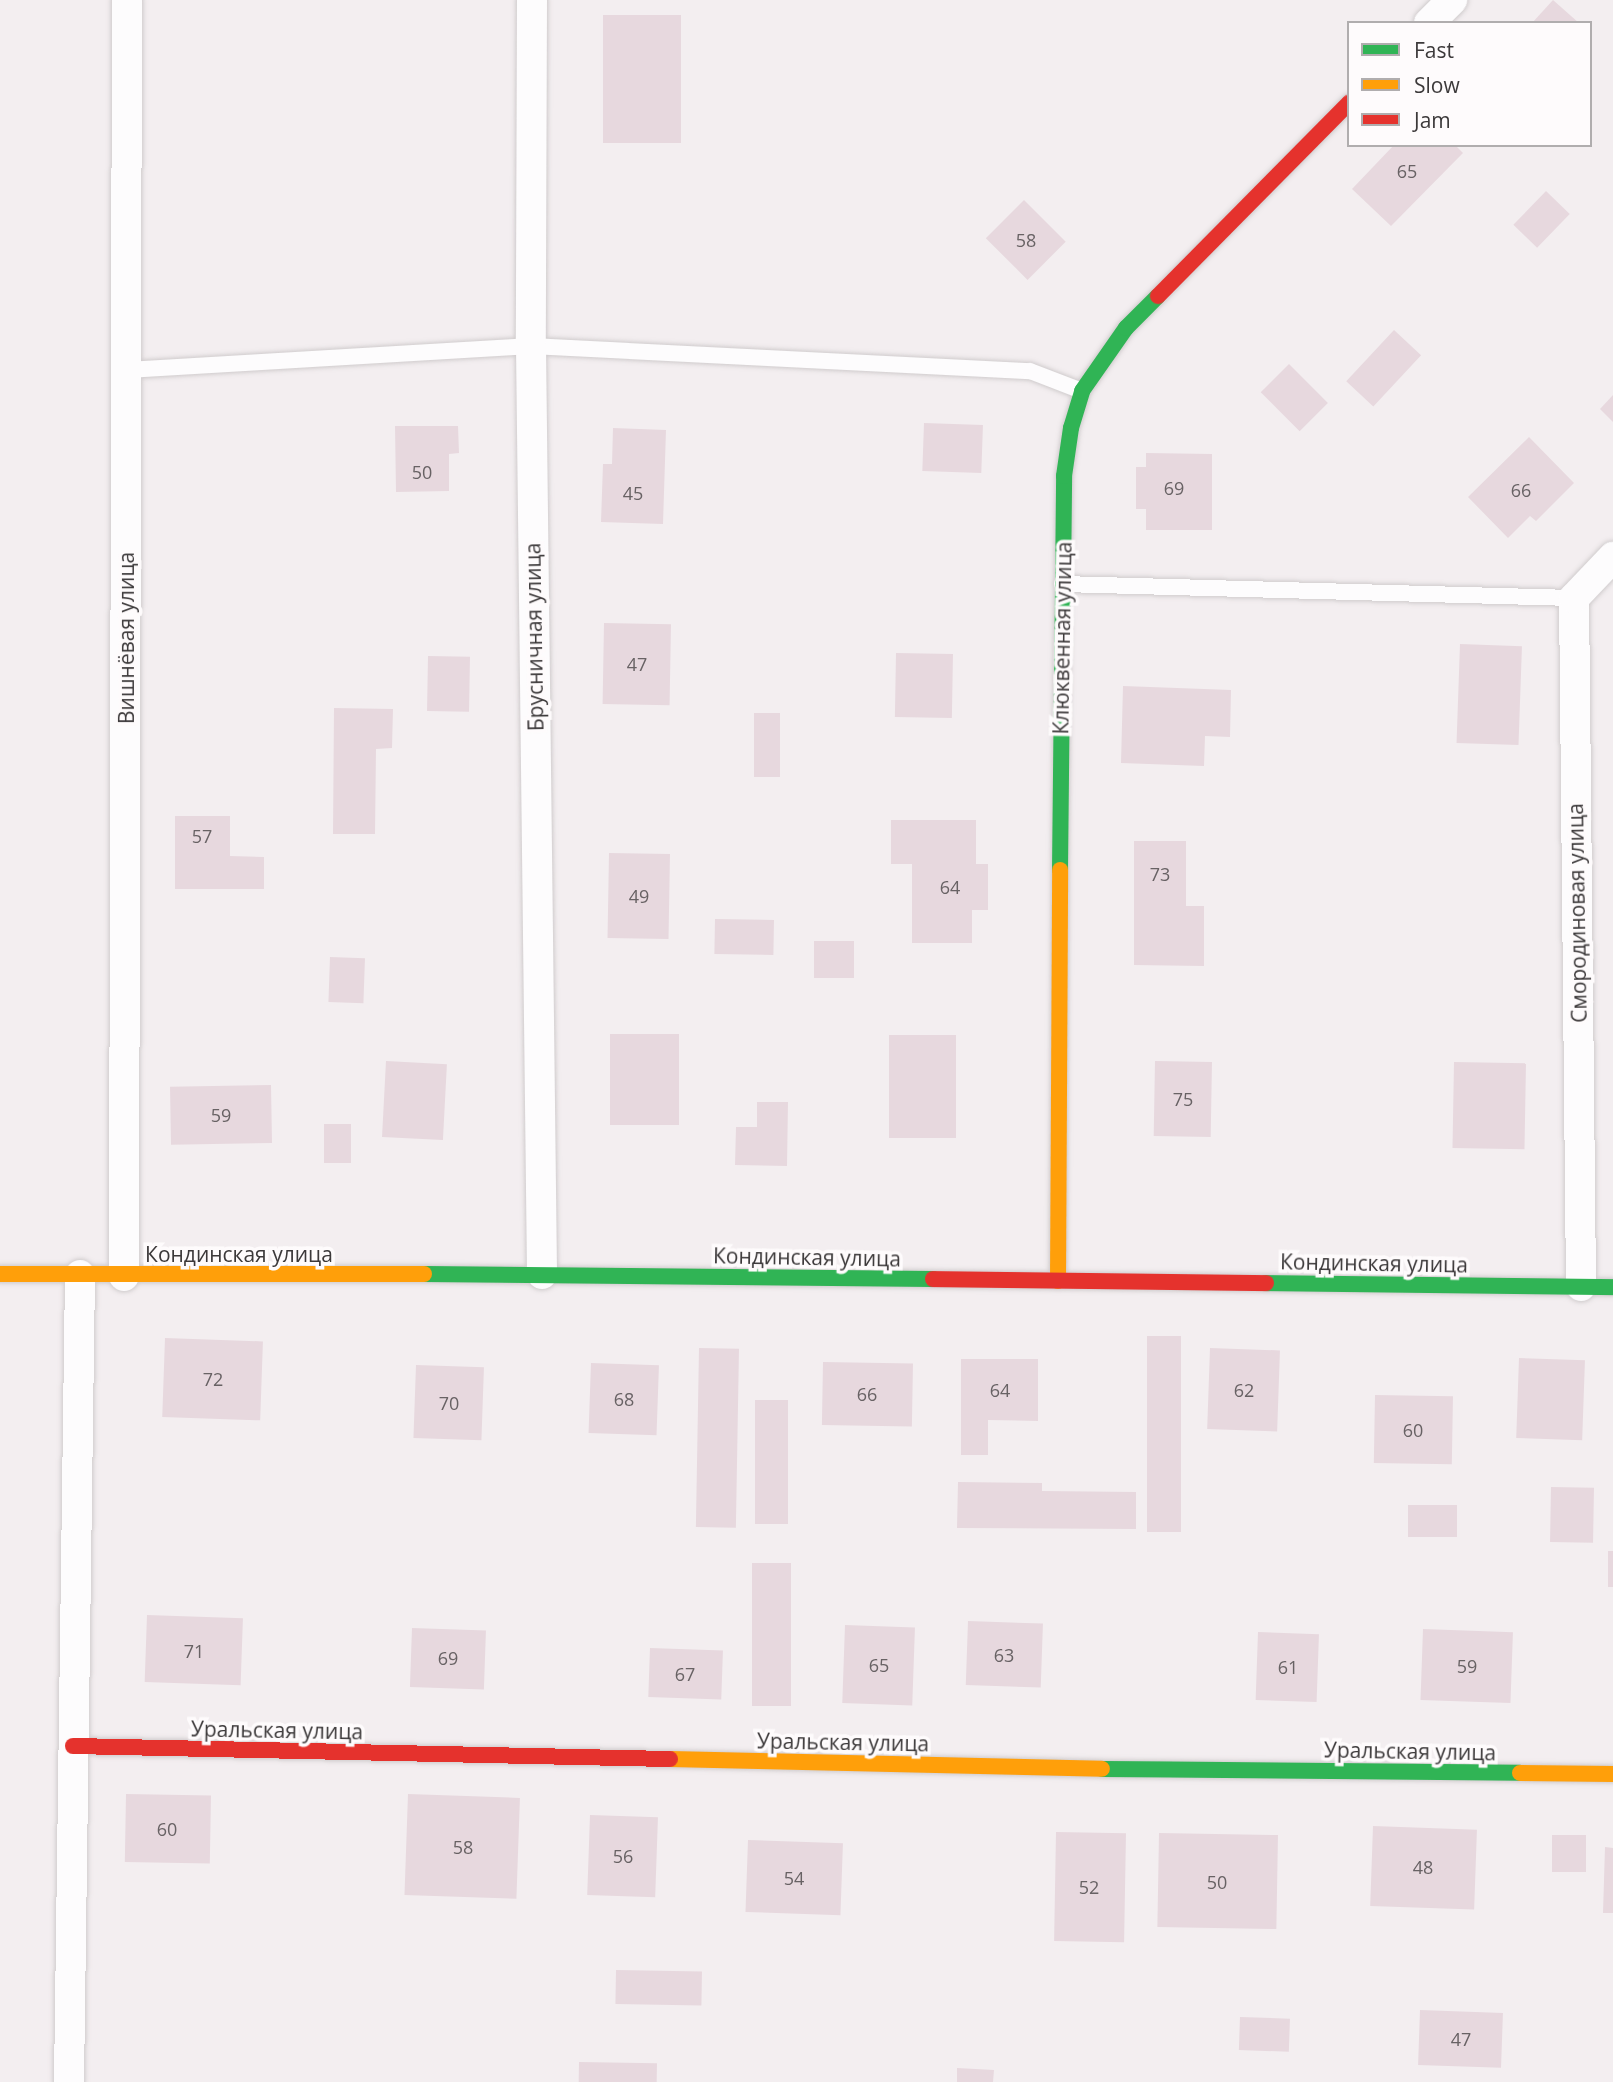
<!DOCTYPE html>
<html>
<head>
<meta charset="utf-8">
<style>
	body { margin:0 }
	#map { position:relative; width:1613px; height:2082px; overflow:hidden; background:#f3eef0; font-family:"Open Sans",sans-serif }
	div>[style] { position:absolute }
	.building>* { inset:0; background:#e7d8de; transform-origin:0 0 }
	.roads { filter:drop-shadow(0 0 2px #d0cccd) drop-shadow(0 0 2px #d0cccd) }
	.lane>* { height:16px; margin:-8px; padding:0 8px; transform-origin:8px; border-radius:8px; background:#fdfcfd }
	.street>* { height:30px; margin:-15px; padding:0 15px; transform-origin:15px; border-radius:15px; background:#fdfcfd }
	.fast>* { height:16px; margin:-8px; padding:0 8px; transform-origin:8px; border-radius:8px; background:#30b455 }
	.slow>* { height:16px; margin:-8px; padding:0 8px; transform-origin:8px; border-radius:8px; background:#ff9f0a }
	.jam>* { height:16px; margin:-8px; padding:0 8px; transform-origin:8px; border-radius:8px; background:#e5322d }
	span { translate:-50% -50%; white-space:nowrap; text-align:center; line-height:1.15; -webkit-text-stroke:7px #fefbfc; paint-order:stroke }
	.number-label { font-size:18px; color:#686264 }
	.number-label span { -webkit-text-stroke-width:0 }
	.street-label { font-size:21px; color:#3c393a }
	.legend { position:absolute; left:1347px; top:21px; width:245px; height:126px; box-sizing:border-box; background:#fefbfc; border:2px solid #b0adae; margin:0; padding:9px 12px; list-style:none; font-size:21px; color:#3c393a }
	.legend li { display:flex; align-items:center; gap:14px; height:35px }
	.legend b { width:35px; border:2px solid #b0adae }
</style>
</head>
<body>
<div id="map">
	<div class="building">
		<div style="clip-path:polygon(1553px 0,1579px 23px,1532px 23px)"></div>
		<div style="left:603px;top:15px;width:78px;height:128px"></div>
		<div style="clip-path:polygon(1394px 145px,1455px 145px,1463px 153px,1391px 226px,1352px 189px)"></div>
		<div style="left:1546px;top:191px;width:33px;height:47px;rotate:44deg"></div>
		<div style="left:1024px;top:200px;width:59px;height:54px;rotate:45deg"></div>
		<div style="left:1394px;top:330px;width:37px;height:70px;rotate:43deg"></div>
		<div style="left:1289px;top:364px;width:55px;height:40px;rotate:45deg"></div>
		<div style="clip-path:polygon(1613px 395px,1613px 422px,1600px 409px)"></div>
		<div style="left:924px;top:423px;width:59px;height:48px;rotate:2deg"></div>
		<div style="clip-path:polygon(395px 426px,458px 426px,459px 453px,449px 454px,449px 491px,396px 492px)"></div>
		<div style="clip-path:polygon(613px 428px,666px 430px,663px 524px,601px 522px,603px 464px,612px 464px)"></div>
		<div style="clip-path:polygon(1529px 437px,1574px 483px,1536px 521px,1530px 516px,1508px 538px,1468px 497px)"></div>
		<div style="clip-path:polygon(1146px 453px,1212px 454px,1212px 530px,1146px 530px,1146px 509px,1136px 509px,1136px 467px,1146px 467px)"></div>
		<div style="left:604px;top:623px;width:67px;height:81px;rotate:1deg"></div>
		<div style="left:1460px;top:644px;width:62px;height:99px;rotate:2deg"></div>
		<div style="left:896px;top:653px;width:57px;height:64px;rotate:1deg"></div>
		<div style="left:428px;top:656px;width:42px;height:55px;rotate:1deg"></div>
		<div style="clip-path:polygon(1123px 686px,1231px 690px,1230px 737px,1205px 736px,1204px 766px,1121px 763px)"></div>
		<div style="clip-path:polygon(334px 708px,393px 709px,392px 748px,376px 749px,375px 834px,333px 834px)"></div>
		<div style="left:754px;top:713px;width:26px;height:64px"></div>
		<div style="clip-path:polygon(175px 816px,230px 816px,230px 856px,264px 857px,264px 889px,175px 889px)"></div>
		<div style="clip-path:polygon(891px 820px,976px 820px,976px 864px,988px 864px,988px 910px,972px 910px,972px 943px,912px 943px,912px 864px,891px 864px)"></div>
		<div style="clip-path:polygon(1134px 841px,1186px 841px,1186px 906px,1204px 906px,1204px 966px,1134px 965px)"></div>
		<div style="left:609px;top:853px;width:61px;height:85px;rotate:1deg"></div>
		<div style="left:715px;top:919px;width:59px;height:35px;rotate:1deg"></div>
		<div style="left:814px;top:941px;width:40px;height:37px"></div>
		<div style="left:330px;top:957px;width:35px;height:45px;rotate:2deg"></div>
		<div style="left:610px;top:1034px;width:69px;height:91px"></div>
		<div style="left:889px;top:1035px;width:67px;height:103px"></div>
		<div style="left:386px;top:1061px;width:61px;height:76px;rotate:3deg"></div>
		<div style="left:1155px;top:1061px;width:57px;height:75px;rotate:1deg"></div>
		<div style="left:1454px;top:1062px;width:72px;height:86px;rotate:1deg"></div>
		<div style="left:271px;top:1085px;width:58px;height:101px;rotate:89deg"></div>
		<div style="clip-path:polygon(757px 1102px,788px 1102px,787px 1166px,735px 1165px,736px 1127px,757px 1127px)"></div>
		<div style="left:324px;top:1124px;width:27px;height:39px"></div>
		<div style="left:1147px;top:1336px;width:34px;height:196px"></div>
		<div style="left:165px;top:1338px;width:98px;height:79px;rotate:2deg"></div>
		<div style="left:699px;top:1348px;width:40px;height:179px;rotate:1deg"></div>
		<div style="left:1210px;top:1348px;width:70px;height:81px;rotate:2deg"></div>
		<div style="left:1519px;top:1358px;width:66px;height:80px;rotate:2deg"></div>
		<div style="clip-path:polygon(961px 1359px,1038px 1359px,1038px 1421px,988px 1420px,988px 1455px,961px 1455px)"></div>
		<div style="left:823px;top:1362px;width:90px;height:63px;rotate:1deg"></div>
		<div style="left:591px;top:1363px;width:68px;height:70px;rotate:2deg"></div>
		<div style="left:416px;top:1365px;width:68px;height:73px;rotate:2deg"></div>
		<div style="left:1375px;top:1395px;width:78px;height:68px;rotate:1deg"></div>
		<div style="left:755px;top:1400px;width:33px;height:124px"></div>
		<div style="clip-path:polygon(958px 1482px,1042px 1483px,1042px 1491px,1136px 1492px,1136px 1529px,957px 1528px)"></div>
		<div style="left:1551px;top:1487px;width:43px;height:55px;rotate:1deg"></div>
		<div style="left:1408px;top:1505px;width:49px;height:32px"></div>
		<div style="left:1608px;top:1551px;width:5px;height:36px"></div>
		<div style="left:752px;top:1563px;width:39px;height:143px"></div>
		<div style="left:147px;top:1615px;width:96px;height:67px;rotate:2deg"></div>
		<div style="left:968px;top:1621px;width:75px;height:64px;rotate:2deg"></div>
		<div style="left:845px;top:1625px;width:70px;height:78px;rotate:2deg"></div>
		<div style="left:412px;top:1628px;width:74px;height:59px;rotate:2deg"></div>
		<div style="left:1423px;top:1629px;width:90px;height:71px;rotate:2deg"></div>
		<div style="left:1258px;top:1632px;width:61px;height:68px;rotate:2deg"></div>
		<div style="left:650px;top:1648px;width:73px;height:49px;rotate:2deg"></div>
		<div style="left:126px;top:1794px;width:85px;height:68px;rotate:1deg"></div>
		<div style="left:408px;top:1794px;width:112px;height:101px;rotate:2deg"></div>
		<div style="left:590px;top:1815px;width:68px;height:80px;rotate:2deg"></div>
		<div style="left:1373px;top:1826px;width:104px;height:80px;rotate:2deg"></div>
		<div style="left:1056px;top:1832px;width:70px;height:109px;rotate:1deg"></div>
		<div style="left:1159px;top:1833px;width:119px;height:94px;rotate:1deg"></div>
		<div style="left:1552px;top:1835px;width:34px;height:37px"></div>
		<div style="left:748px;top:1840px;width:95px;height:72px;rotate:2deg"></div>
		<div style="clip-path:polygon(1605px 1847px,1613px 1848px,1613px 1913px,1603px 1913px)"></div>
		<div style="left:616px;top:1970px;width:86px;height:34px;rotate:1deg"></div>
		<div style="left:1420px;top:2010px;width:83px;height:55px;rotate:2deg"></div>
		<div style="left:1240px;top:2017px;width:50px;height:33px;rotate:2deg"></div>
		<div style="left:579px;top:2062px;width:78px;height:20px;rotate:1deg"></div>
		<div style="clip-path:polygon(957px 2068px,994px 2070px,993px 2082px,957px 2082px)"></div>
	</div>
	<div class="roads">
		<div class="lane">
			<div style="left:127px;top:370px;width:405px;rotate:-3.4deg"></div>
			<div style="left:531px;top:346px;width:500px;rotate:2.9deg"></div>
			<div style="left:1030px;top:371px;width:56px;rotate:21deg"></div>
			<div style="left:1062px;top:584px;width:512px;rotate:1.57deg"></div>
		</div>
		<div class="street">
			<div style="left:532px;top:0;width:346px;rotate:90.2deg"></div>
			<div style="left:531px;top:346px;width:928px;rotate:89.32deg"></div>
			<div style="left:1429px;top:23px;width:33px;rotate:-45deg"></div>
			<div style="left:124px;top:1276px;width:1276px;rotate:-89.87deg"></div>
			<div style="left:1581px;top:1286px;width:688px;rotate:-90.58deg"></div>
			<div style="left:1574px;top:598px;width:57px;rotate:-46.4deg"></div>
			<div style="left:69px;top:2082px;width:807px;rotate:-89.22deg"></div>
		</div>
		<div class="fast">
			<div style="left:1060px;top:870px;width:394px;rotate:-89.4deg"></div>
			<div style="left:1064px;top:476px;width:49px;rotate:-81.7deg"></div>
			<div style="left:1071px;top:428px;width:39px;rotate:-73deg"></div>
			<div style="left:1082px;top:391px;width:77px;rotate:-55.1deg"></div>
			<div style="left:1126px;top:328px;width:45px;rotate:-45deg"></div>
			<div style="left:424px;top:1274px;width:509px;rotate:0.56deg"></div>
			<div style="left:1266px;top:1283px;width:347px;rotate:0.7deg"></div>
			<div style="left:1102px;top:1769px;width:418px;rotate:0.5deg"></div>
		</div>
		<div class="slow">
			<div style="left:0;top:1274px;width:424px"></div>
			<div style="left:1058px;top:1281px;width:411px;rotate:-89.7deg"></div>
			<div style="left:670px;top:1759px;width:432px;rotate:1.3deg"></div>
			<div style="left:1520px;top:1773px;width:93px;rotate:0.6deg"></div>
		</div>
		<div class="jam">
			<div style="left:1158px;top:296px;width:272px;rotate:-45.3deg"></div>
			<div style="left:933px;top:1279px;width:333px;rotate:0.7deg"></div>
			<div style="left:73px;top:1746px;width:597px;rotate:1.25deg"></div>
		</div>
	</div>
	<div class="number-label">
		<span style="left:1407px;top:171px">65</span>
		<span style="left:1026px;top:240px">58</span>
		<span style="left:422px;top:472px">50</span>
		<span style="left:1174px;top:488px">69</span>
		<span style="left:1521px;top:490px">66</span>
		<span style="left:633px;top:493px">45</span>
		<span style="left:637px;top:664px">47</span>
		<span style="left:202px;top:836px">57</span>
		<span style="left:1160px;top:874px">73</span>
		<span style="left:950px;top:887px">64</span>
		<span style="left:639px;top:896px">49</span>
		<span style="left:1183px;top:1099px">75</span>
		<span style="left:221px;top:1115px">59</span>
		<span style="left:213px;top:1379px">72</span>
		<span style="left:1000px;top:1390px">64</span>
		<span style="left:1244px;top:1390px">62</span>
		<span style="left:867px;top:1394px">66</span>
		<span style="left:624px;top:1399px">68</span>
		<span style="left:449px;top:1403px">70</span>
		<span style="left:1413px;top:1430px">60</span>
		<span style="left:194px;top:1651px">71</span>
		<span style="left:1004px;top:1655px">63</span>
		<span style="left:448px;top:1658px">69</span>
		<span style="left:879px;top:1665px">65</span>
		<span style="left:1467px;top:1666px">59</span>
		<span style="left:1288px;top:1667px">61</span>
		<span style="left:685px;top:1674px">67</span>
		<span style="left:167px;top:1829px">60</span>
		<span style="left:463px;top:1847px">58</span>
		<span style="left:623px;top:1856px">56</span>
		<span style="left:1423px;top:1867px">48</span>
		<span style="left:794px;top:1878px">54</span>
		<span style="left:1217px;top:1882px">50</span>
		<span style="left:1089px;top:1887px">52</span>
		<span style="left:1461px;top:2039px">47</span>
	</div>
	<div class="street-label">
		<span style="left:534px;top:637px;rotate:-91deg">Брусничная улица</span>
		<span style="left:126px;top:638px;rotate:-90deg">Вишнёвая улица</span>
		<span style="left:1062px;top:638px;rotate:-89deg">Клюквенная улица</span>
		<span style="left:1577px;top:913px;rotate:-91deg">Смородиновая улица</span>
		<span style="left:239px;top:1254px">Кондинская улица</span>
		<span style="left:807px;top:1257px;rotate:1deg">Кондинская улица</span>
		<span style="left:1374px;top:1263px;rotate:1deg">Кондинская улица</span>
		<span style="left:277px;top:1730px;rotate:1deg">Уральская улица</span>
		<span style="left:843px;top:1742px;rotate:1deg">Уральская улица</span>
		<span style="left:1410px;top:1751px;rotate:1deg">Уральская улица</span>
	</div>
	<ul class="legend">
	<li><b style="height:9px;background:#30b455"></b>Fast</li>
	<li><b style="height:9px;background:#ff9f0a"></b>Slow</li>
	<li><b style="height:9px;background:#e5322d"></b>Jam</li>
	</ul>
</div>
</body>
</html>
